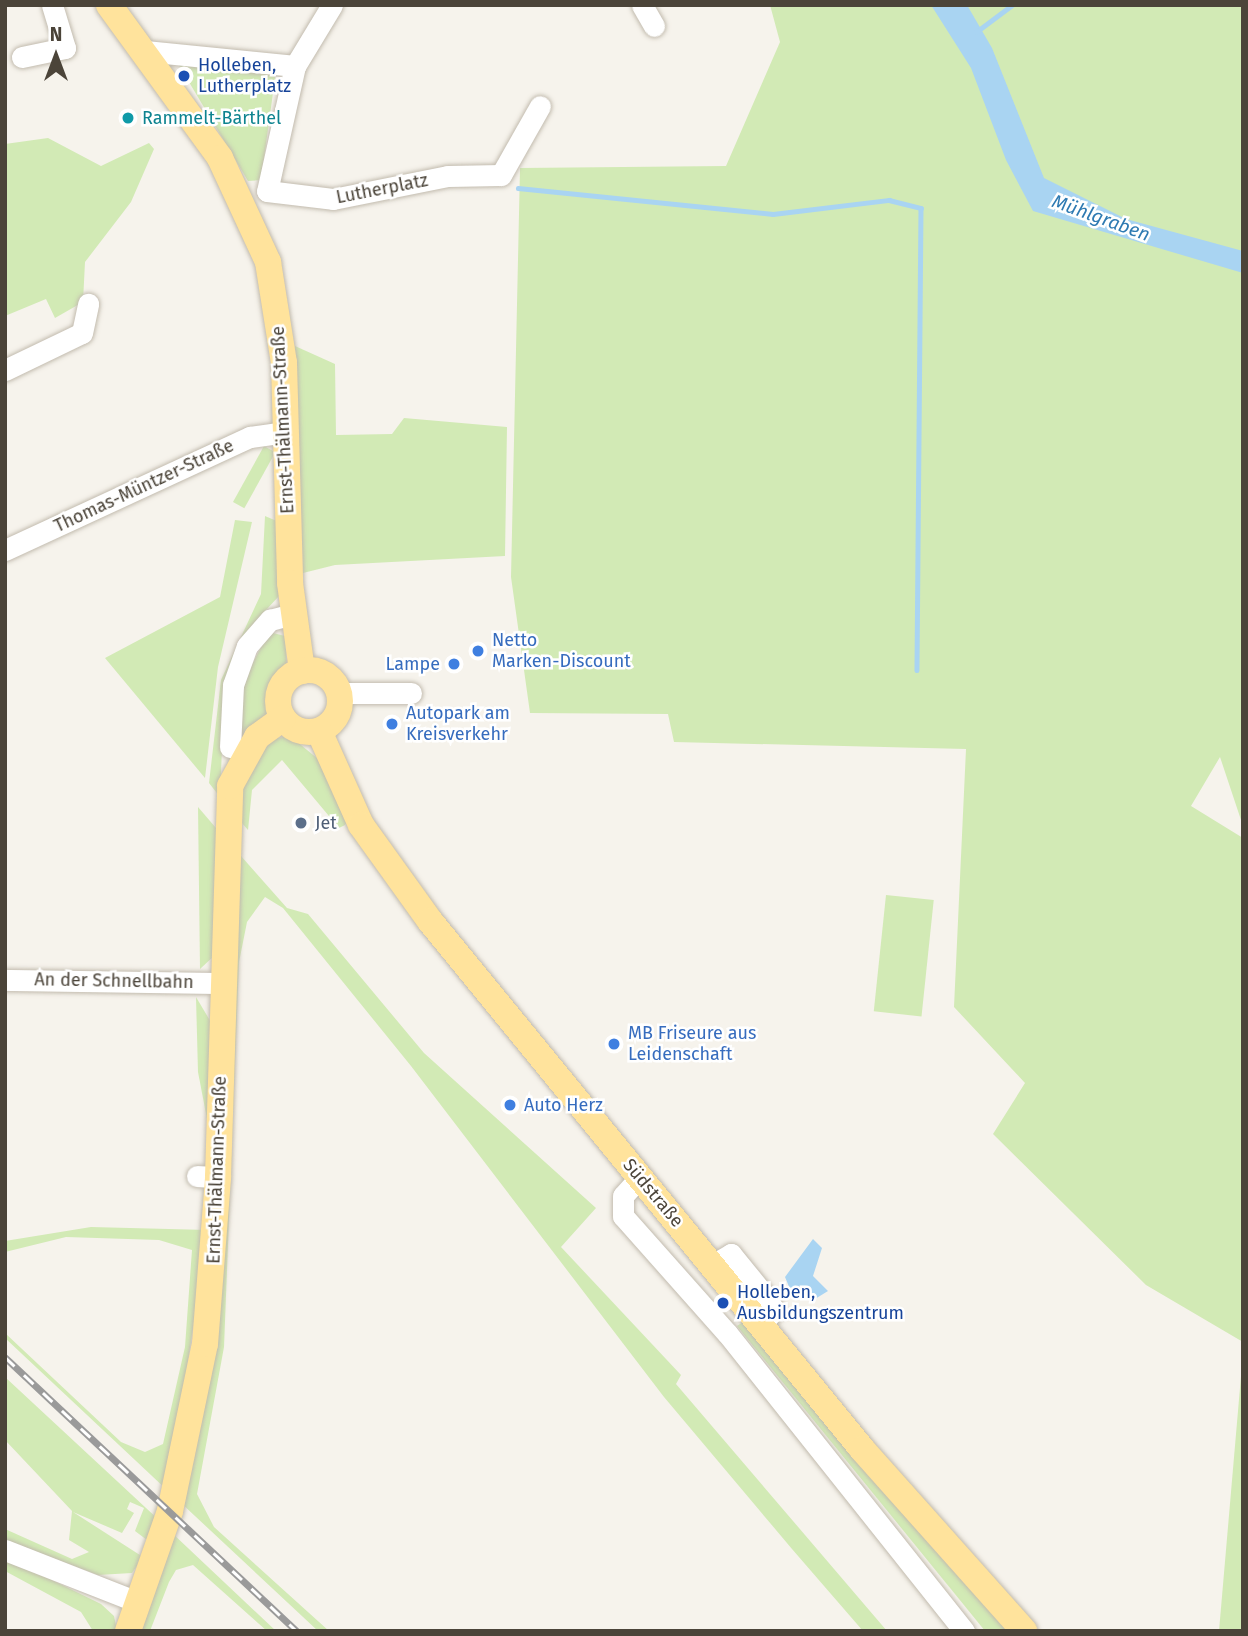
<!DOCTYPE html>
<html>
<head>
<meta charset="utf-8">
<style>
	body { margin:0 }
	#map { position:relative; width:1248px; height:1636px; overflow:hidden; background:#f6f3ec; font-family:"Fira Sans",sans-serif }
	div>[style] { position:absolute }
	.green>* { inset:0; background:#d2eab5; transform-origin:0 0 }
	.water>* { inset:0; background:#a9d4f2 }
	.stream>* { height:4.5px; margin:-2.25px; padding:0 2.25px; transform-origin:2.25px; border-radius:2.25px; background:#a9d4f2 }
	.roads { filter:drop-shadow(0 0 2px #c2bbae) drop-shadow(0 0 2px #c2bbae) }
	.minor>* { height:21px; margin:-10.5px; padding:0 10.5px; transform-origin:10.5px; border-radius:10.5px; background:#fff }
	.major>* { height:26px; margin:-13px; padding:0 13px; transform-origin:13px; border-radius:13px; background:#ffe39c }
	.major>.ring { margin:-13px; padding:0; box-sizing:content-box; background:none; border:26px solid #ffe39c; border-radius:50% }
	.rail>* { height:7px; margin-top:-3.5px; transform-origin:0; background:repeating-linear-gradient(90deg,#fff 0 13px,#9a9a9a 0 26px); box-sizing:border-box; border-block:2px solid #9a9a9a }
	.dots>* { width:19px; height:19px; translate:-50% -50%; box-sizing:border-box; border:4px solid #fff; border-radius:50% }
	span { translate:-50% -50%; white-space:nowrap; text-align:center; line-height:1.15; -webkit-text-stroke:5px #fff; paint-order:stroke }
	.transit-label { font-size:18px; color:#164399 }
	.left { translate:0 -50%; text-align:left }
	.culture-label { font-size:18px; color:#0d838f }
	.street-label { font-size:18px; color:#4b4439 }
	.shop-label { font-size:18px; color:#366cbe }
	.right { translate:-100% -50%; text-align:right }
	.service-label { font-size:18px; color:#4e5e75 }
	.water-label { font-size:19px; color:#2e7ab2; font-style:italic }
	.frame { position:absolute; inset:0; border:7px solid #4b4439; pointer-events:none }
	.north { position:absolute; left:21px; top:21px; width:70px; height:70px; -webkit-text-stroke:5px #fff; paint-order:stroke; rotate:0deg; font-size:19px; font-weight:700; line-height:28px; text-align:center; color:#4b4439 }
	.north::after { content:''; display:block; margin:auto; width:24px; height:32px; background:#4b4439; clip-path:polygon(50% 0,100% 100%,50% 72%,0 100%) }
</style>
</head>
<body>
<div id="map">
	<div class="green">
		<div style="clip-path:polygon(770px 5px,1243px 5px,1243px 826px,1220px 757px,1191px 806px,1243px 838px,1243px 1342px,1146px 1285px,993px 1134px,1025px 1083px,954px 1007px,966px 749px,674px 742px,668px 714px,530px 713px,511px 577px,520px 168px,726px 166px,780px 42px)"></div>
		<div style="clip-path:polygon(177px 62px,276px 71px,261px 180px,248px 181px)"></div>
		<div style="clip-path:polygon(48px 138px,101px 166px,149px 143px,154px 149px,131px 202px,85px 262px,83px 302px,55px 318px,46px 299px,5px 316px,5px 144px)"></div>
		<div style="clip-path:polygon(295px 346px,335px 364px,336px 435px,392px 434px,404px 418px,507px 427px,505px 556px,335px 565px,303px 573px)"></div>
		<div style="left:264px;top:446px;width:13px;height:64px;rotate:29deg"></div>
		<div style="clip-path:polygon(265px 516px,279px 522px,279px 596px,254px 623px,224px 699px,220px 797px,209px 783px,221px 680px,261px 594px)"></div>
		<div style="clip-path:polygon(235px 520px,252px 522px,218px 667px,205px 778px,105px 658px,220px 597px)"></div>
		<div style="clip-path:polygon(269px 632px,285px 636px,287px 670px,267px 715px,236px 748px,243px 682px)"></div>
		<div style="clip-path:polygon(290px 736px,318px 759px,348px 819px,345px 825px,339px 828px,282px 760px,252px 790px,248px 830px,235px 815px,236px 798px,271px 739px)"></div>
		<div style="clip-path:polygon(198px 807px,222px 835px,215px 955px,200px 969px)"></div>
		<div style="clip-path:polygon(241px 856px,287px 908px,308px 914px,424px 1053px,596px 1208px,561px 1247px,681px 1375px,676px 1384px,887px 1631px,863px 1631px,792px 1549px,664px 1397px,411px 1066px,283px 908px,265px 897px,247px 922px,239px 962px,224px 1347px,197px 1494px,214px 1527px,329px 1631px,318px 1631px,180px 1502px)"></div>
		<div style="left:886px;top:895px;width:48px;height:117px;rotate:6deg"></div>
		<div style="clip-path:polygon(196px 997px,212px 1024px,207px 1119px,198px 1072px)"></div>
		<div style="clip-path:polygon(91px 1227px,208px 1230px,168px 1491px,5px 1338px,5px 1333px,121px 1442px,145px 1452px,163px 1444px,185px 1347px,192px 1250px,159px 1240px,66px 1237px,5px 1252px,5px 1241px)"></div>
		<div style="clip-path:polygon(743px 1322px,1011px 1631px,985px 1631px,737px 1326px)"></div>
		<div style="clip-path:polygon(1243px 1353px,1243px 1631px,1219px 1631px)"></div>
		<div style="clip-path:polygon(5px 1377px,160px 1521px,147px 1540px,135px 1531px,144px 1508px,130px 1502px,127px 1509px,134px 1513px,122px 1533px,73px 1512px,143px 1557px,132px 1573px,98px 1575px,5px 1540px,5px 1529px,72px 1559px,89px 1552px,69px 1540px,72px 1511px,5px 1440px)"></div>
		<div style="clip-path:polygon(171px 1532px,276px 1631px,267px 1631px,193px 1565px,176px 1570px,169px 1582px,150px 1631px,132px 1631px)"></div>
		<div style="clip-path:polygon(5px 1557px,101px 1604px,114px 1616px,117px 1631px,93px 1631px,81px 1612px,5px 1571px)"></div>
	</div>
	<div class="water">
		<div style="clip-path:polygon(931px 5px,967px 5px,992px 48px,1044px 178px,1126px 219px,1243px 251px,1243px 273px,1033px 211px,1006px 160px,971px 68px)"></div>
		<div style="clip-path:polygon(813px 1239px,822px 1248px,813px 1276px,828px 1291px,815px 1299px,790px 1289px,785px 1277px)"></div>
	</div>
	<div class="stream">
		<div style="left:976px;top:32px;width:45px;rotate:-36.9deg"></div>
		<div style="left:518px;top:188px;width:256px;rotate:5.8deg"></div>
		<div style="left:773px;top:214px;width:117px;rotate:-6.9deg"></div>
		<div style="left:889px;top:200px;width:33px;rotate:14deg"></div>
		<div style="left:921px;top:208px;width:462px;rotate:90.5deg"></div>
	</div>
	<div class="roads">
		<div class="minor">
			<div style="left:332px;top:5px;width:71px;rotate:121.2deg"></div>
			<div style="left:295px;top:66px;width:128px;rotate:102.6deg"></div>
			<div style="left:267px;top:191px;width:66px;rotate:6.9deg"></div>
			<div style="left:333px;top:199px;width:117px;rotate:-11.3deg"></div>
			<div style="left:448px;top:176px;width:53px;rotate:-1.1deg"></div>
			<div style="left:501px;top:175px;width:79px;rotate:-60.5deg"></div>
			<div style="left:642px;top:5px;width:24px;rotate:60deg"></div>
			<div style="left:145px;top:51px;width:151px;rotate:5.7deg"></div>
			<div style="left:22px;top:57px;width:44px;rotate:-11.8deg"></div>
			<div style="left:65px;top:48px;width:45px;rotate:-106.8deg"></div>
			<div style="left:5px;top:370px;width:85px;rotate:-25.7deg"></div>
			<div style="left:82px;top:333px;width:30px;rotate:-78deg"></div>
			<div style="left:5px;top:550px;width:270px;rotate:-24.8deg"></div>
			<div style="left:250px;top:437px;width:36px;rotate:-8deg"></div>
			<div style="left:339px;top:693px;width:72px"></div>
			<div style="left:230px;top:747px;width:62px;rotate:-87.2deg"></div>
			<div style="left:233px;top:685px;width:41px;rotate:-70.3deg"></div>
			<div style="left:247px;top:646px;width:35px;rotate:-49deg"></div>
			<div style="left:270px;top:620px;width:23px;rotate:-15deg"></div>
			<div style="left:5px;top:980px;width:218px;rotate:0.8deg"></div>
			<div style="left:197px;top:1176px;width:21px;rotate:3deg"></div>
			<div style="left:640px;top:1177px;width:25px;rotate:132deg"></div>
			<div style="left:623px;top:1196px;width:20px;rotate:90deg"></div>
			<div style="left:623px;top:1216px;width:157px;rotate:48.4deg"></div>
			<div style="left:727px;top:1333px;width:381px;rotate:51.5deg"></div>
			<div style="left:712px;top:1265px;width:22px;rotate:-30deg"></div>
			<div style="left:731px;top:1254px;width:54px;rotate:51deg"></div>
			<div style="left:765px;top:1296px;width:17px;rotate:57deg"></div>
			<div style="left:774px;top:1310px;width:19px;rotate:133deg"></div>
			<div style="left:5px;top:1550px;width:143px;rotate:21.4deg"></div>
		</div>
		<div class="major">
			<div style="left:109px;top:5px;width:189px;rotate:54deg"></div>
			<div style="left:220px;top:158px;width:115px;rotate:65.2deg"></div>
			<div style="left:268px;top:262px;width:102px;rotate:81deg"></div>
			<div style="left:284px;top:363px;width:220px;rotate:88.4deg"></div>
			<div style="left:290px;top:583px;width:89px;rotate:82.2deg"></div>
			<div class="ring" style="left:278px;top:670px;width:36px;height:36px"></div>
			<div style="left:319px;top:731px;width:103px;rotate:65.9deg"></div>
			<div style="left:361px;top:825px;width:118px;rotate:54.3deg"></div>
			<div style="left:430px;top:921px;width:682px;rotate:50.71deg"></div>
			<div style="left:862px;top:1449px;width:244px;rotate:48.3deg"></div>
			<div style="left:128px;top:1631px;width:127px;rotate:-70.7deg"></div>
			<div style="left:170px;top:1511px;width:171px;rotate:-78.2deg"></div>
			<div style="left:205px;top:1344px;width:168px;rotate:-85.5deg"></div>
			<div style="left:218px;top:1177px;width:391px;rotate:-88.2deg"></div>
			<div style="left:230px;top:786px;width:56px;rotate:-61.1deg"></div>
			<div style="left:257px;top:737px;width:32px;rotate:-36deg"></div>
		</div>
	</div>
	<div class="rail">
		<div style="left:5px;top:1357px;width:400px;rotate:43.2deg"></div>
	</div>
	<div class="dots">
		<div style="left:184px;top:76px;background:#1a4fb4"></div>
		<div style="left:128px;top:118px;background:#0f9aa8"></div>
		<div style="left:478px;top:651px;background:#3f7fe0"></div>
		<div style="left:454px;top:664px;background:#3f7fe0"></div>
		<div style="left:392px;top:724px;background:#3f7fe0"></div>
		<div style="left:301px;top:823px;background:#5c6f8a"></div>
		<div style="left:614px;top:1044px;background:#3f7fe0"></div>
		<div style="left:510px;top:1105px;background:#3f7fe0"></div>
		<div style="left:723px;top:1303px;background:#1a4fb4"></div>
	</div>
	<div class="transit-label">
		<span class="left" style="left:198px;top:76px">Holleben,<br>Lutherplatz</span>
		<span class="left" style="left:737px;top:1303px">Holleben,<br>Ausbildungszentrum</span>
	</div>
	<div class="culture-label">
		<span class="left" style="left:142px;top:118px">Rammelt-Bärthel</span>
	</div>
	<div class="street-label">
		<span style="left:382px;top:189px;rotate:-11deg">Lutherplatz</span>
		<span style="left:283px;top:420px;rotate:-93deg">Ernst-Thälmann-Straße</span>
		<span style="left:144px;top:486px;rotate:-25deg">Thomas-Müntzer-Straße</span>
		<span style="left:114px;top:981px;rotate:1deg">An der Schnellbahn</span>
		<span style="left:217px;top:1170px;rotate:-88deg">Ernst-Thälmann-Straße</span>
		<span style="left:653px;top:1193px;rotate:50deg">Südstraße</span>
	</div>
	<div class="shop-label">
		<span class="left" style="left:492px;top:651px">Netto<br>Marken-Discount</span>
		<span class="right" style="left:440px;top:664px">Lampe</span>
		<span class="left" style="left:406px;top:724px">Autopark am<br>Kreisverkehr</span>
		<span class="left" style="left:628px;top:1044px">MB Friseure aus<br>Leidenschaft</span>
		<span class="left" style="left:524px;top:1105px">Auto Herz</span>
	</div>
	<div class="service-label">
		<span class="left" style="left:315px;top:823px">Jet</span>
	</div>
	<div class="water-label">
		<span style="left:1101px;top:218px;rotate:20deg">Mühlgraben</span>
	</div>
	<div class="frame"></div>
	<div class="north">N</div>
</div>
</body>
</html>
